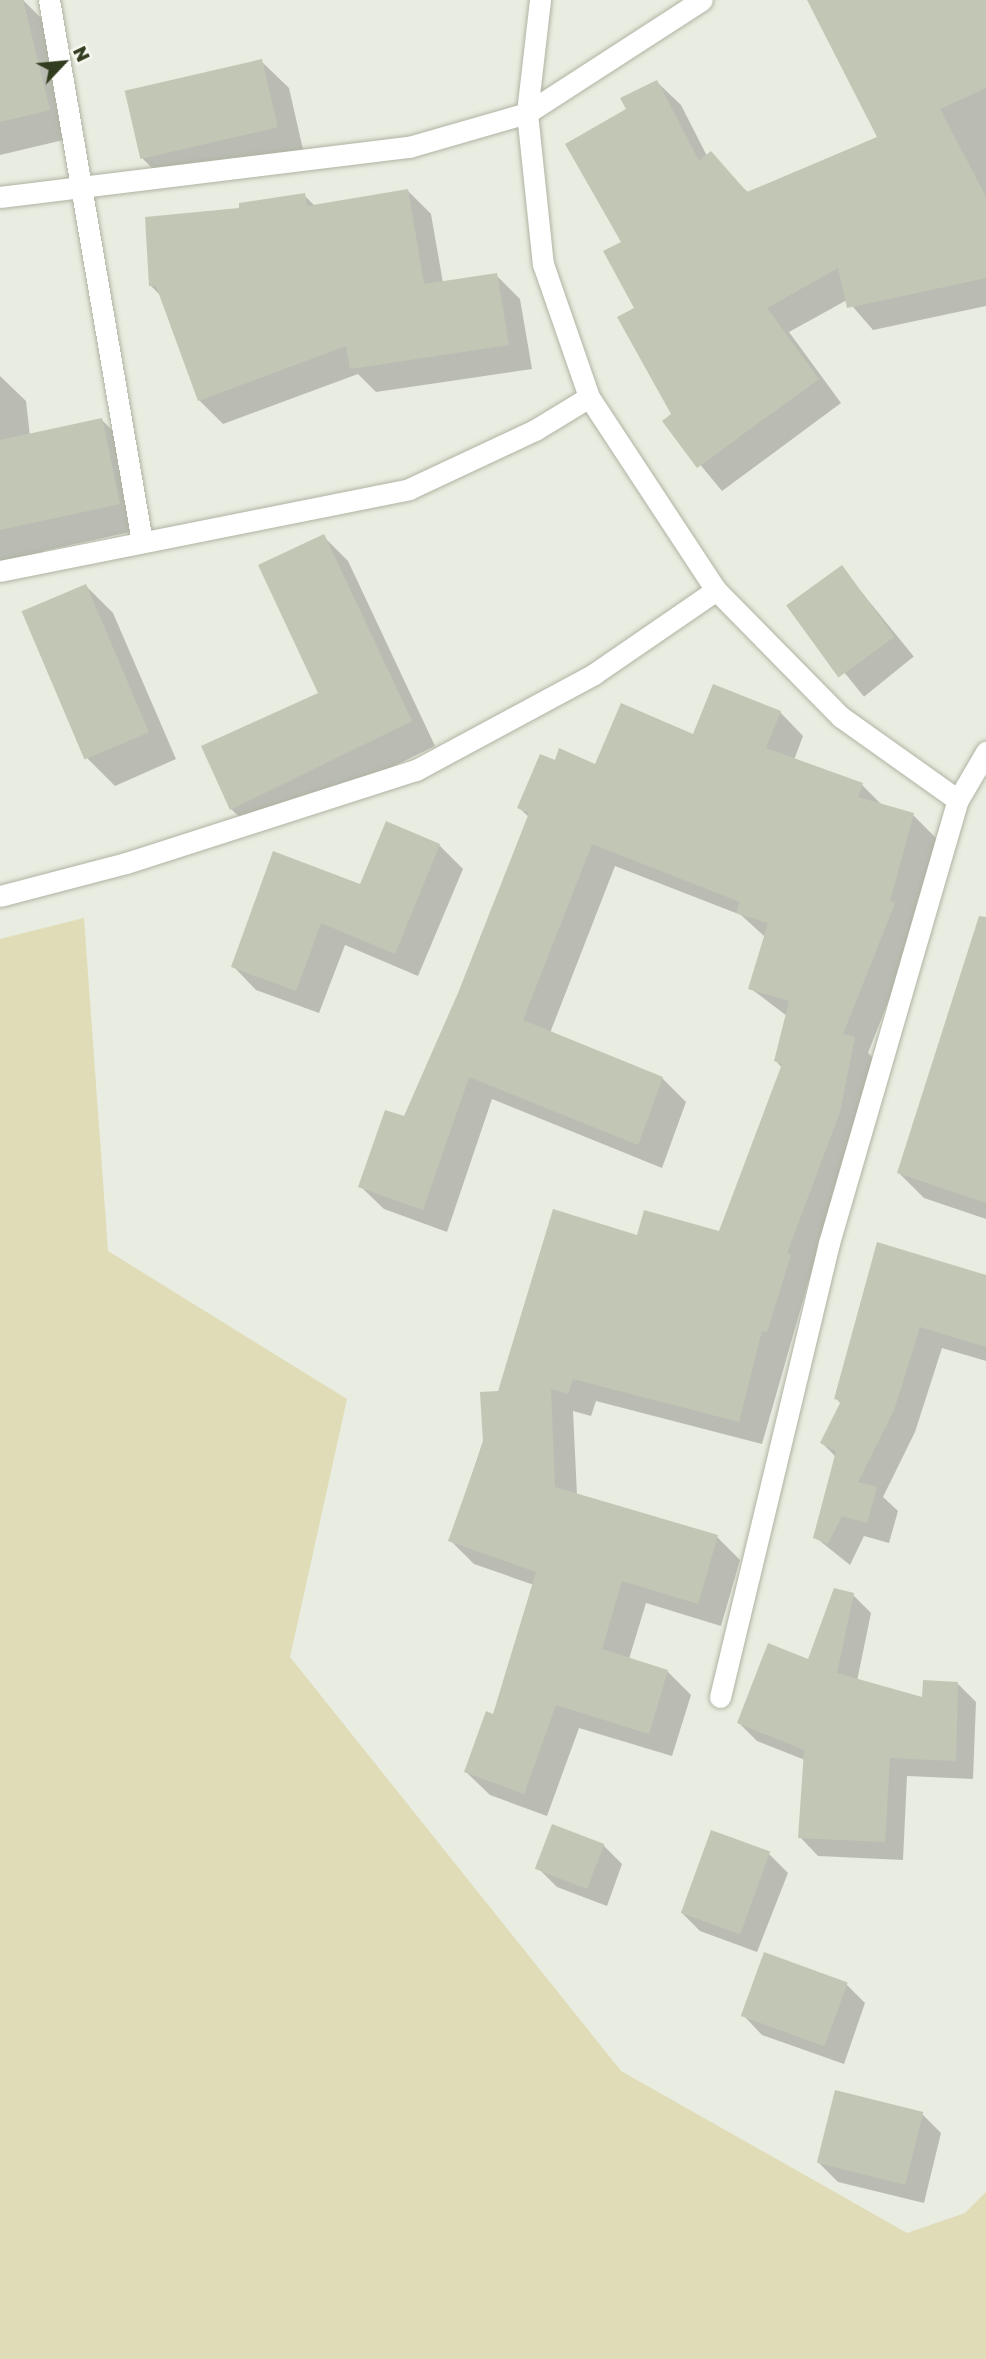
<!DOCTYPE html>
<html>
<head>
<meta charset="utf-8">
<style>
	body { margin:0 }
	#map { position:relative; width:986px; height:2359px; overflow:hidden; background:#e9ece0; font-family:"Golos Text",sans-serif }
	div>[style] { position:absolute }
	.green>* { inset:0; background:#dfdcb7 }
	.shadow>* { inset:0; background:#0003; transform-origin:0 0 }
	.building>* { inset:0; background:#c2c7b5; transform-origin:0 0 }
	.roads { filter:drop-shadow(0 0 2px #aeb4a2) drop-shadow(0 0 2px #aeb4a2) }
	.minor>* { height:21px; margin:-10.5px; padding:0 10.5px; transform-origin:10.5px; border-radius:10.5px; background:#fff }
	span { translate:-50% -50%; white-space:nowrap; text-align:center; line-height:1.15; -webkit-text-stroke:7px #f7f8f0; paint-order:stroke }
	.north { position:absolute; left:28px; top:28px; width:70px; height:70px; -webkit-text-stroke:5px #f7f8f0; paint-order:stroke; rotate:64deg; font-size:19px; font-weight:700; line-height:28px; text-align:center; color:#323d1f }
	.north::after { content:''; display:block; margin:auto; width:24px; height:32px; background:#323d1f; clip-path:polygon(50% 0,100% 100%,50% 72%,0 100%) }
</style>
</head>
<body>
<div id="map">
	<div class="green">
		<div style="clip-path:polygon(84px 918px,108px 1251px,347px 1399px,290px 1657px,621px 2071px,907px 2233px,965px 2213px,986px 2192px,986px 2359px,0 2359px,0 939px)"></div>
	</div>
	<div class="shadow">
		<div style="clip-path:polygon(23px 0,49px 26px,76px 137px,0 155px,0 4px)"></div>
		<div style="clip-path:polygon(812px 0,986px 0,986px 306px,873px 330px,847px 300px,789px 332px,841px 403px,722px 491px,664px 421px,673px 415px,637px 308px,623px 243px,628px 110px,657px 82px,681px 105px,707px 156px,749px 193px,879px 138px)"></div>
		<div style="clip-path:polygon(261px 61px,289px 88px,304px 154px,170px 186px,142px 158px)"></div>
		<div style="clip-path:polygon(407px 190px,431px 214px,443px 283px,496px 275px,520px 299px,532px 369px,376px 392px,358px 374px,223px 424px,199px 400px,161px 296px,150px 285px,241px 210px,304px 195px,315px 206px)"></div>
		<div style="clip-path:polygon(0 376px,26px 401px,30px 436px,102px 420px,127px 445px,144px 529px,43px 551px,45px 570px,0 575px)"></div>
		<div style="clip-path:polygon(323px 536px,348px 561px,435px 746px,256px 833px,231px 809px,320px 694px)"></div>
		<div style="left:842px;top:568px;width:114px;height:64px;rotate:51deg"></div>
		<div style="clip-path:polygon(86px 586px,113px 613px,176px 759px,115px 786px,87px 758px,24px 613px)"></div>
		<div style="clip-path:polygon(780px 712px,803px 736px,794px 760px,862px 785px,884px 807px,913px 815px,936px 838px,917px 928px,868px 1053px,877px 1062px,862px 1136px,810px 1276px,762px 1444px,596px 1401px,591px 1416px,573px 1411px,577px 1495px,717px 1537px,740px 1560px,721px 1626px,646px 1603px,629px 1659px,667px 1671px,691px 1695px,672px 1756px,579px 1728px,547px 1816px,490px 1795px,466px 1772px,494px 1716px,534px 1585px,474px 1564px,450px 1540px,499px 1393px,638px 1237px,720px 1234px,782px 1068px,776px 1061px,787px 1016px,750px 988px,765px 937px,741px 915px,615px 866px,550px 1033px,662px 1078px,686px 1102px,662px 1168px,492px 1099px,447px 1232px,384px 1209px,360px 1186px,405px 1119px,459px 994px,529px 817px,519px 808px,556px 762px,596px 766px)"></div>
		<div style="clip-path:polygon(439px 845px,463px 869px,418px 976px,345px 945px,319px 1013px,256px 990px,233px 966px)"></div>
		<div style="clip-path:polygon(986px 960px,986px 1219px,924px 1198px,899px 1173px)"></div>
		<div style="clip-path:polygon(879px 1244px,986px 1277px,986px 1361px,942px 1348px,915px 1432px,883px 1497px,898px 1511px,889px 1543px,864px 1536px,850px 1565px,815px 1537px,836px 1457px,822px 1443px,841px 1404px,836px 1398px)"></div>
		<div style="clip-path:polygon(853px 1595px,871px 1613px,857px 1681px,924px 1699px,957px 1683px,976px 1702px,973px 1779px,907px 1776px,903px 1860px,818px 1856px,800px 1837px,805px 1760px,757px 1741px,739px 1723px,809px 1661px)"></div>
		<div style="clip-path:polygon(603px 1845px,622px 1864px,607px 1906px,557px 1887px,538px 1868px)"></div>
		<div style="clip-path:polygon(769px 1854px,788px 1873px,757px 1952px,700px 1931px,681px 1912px)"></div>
		<div style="clip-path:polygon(846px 1984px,865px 2003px,844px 2064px,762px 2035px,743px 2015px)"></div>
		<div style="clip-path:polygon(922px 2114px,941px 2133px,924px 2203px,838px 2182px,819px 2163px)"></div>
	</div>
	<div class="building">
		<div style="clip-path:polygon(0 0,23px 0,50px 110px,0 122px)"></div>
		<div style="clip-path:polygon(807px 0,986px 0,986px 88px,940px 109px,986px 197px,986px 278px,847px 308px,838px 268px,767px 308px,819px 379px,697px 468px,662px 421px,671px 414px,617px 317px,634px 308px,603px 251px,621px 242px,565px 144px,626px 109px,620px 98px,657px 80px,699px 161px,711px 151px,747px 192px,877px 137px)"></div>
		<div style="left:262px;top:59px;width:70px;height:141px;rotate:77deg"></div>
		<div style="clip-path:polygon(408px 189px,424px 284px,497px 273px,509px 345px,350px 369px,346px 346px,198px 401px,156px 286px,149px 286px,145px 217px,239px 208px,239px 203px,305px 193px,307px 206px)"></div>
		<div style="clip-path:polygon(102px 418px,120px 504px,0 530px,0 440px)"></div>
		<div style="clip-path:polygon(324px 534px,412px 721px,230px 810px,201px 746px,318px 693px,258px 565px)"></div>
		<div style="left:842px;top:565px;width:89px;height:69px;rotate:54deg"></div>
		<div style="left:86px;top:584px;width:161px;height:70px;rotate:67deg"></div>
		<div style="clip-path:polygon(713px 684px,781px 711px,766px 748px,863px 783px,858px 797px,914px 813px,890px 901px,895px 903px,843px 1034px,855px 1037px,840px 1112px,787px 1253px,791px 1255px,767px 1332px,762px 1331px,739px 1422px,573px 1379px,568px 1394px,551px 1389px,555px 1487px,718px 1535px,698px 1604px,622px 1581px,602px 1649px,668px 1670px,649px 1734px,556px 1705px,524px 1794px,464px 1772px,486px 1711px,493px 1714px,536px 1572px,448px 1541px,483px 1443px,480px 1392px,498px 1391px,553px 1209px,637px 1235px,644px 1210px,719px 1231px,782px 1064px,774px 1061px,789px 1001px,748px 989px,768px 923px,736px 913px,740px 902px,592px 844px,523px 1020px,663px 1077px,638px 1145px,469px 1077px,423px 1210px,358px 1187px,385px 1110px,404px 1116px,458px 993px,529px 813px,517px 808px,540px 754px,555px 760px,559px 748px,595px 764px,621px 703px,693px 734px)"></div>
		<div style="clip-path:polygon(386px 821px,440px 844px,395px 954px,321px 923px,296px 991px,231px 967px,273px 851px,360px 884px)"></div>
		<div style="clip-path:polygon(979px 916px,986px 917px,986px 1203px,897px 1173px)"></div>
		<div style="clip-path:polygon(877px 1242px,986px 1275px,986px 1347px,920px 1327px,894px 1410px,858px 1482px,877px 1487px,867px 1523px,842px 1516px,828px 1544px,813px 1538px,836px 1451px,820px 1443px,841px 1401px,834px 1399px)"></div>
		<div style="clip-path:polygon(834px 1588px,854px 1593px,837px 1673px,922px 1697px,923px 1680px,958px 1682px,956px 1761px,890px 1758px,885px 1842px,798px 1838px,804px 1750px,737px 1723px,768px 1643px,808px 1659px)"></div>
		<div style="left:552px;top:1824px;width:56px;height:48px;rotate:21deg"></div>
		<div style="left:711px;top:1830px;width:63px;height:88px;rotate:20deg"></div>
		<div style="left:764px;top:1952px;width:89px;height:68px;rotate:20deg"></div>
		<div style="left:835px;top:2090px;width:91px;height:75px;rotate:14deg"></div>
	</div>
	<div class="roads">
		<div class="minor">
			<div style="left:49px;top:0;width:550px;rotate:80.26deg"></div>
			<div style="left:540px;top:0;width:114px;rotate:96.6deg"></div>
			<div style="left:527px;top:113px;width:152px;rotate:84deg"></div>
			<div style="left:543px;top:264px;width:141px;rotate:70.9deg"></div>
			<div style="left:589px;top:397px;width:231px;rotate:56.7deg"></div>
			<div style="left:716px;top:590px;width:178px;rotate:45.5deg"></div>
			<div style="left:841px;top:717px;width:143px;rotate:35.4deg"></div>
			<div style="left:0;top:197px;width:412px;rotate:-7deg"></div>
			<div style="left:409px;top:147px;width:123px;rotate:-16.1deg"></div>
			<div style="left:527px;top:113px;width:208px;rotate:-32.9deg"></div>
			<div style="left:0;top:571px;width:417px;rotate:-11.3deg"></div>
			<div style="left:409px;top:489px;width:139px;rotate:-25.1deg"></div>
			<div style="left:535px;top:430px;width:63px;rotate:-31.4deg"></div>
			<div style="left:0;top:896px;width:130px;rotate:-14.7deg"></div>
			<div style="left:126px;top:863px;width:305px;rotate:-17.8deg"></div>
			<div style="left:416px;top:770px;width:202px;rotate:-28.3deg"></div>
			<div style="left:594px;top:674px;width:148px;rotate:-34.5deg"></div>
			<div style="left:720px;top:1697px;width:467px;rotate:-76.5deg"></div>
			<div style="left:829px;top:1243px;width:461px;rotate:-73.8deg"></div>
			<div style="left:958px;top:800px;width:56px;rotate:-59.7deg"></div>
		</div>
	</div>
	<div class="north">N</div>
</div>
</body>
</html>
